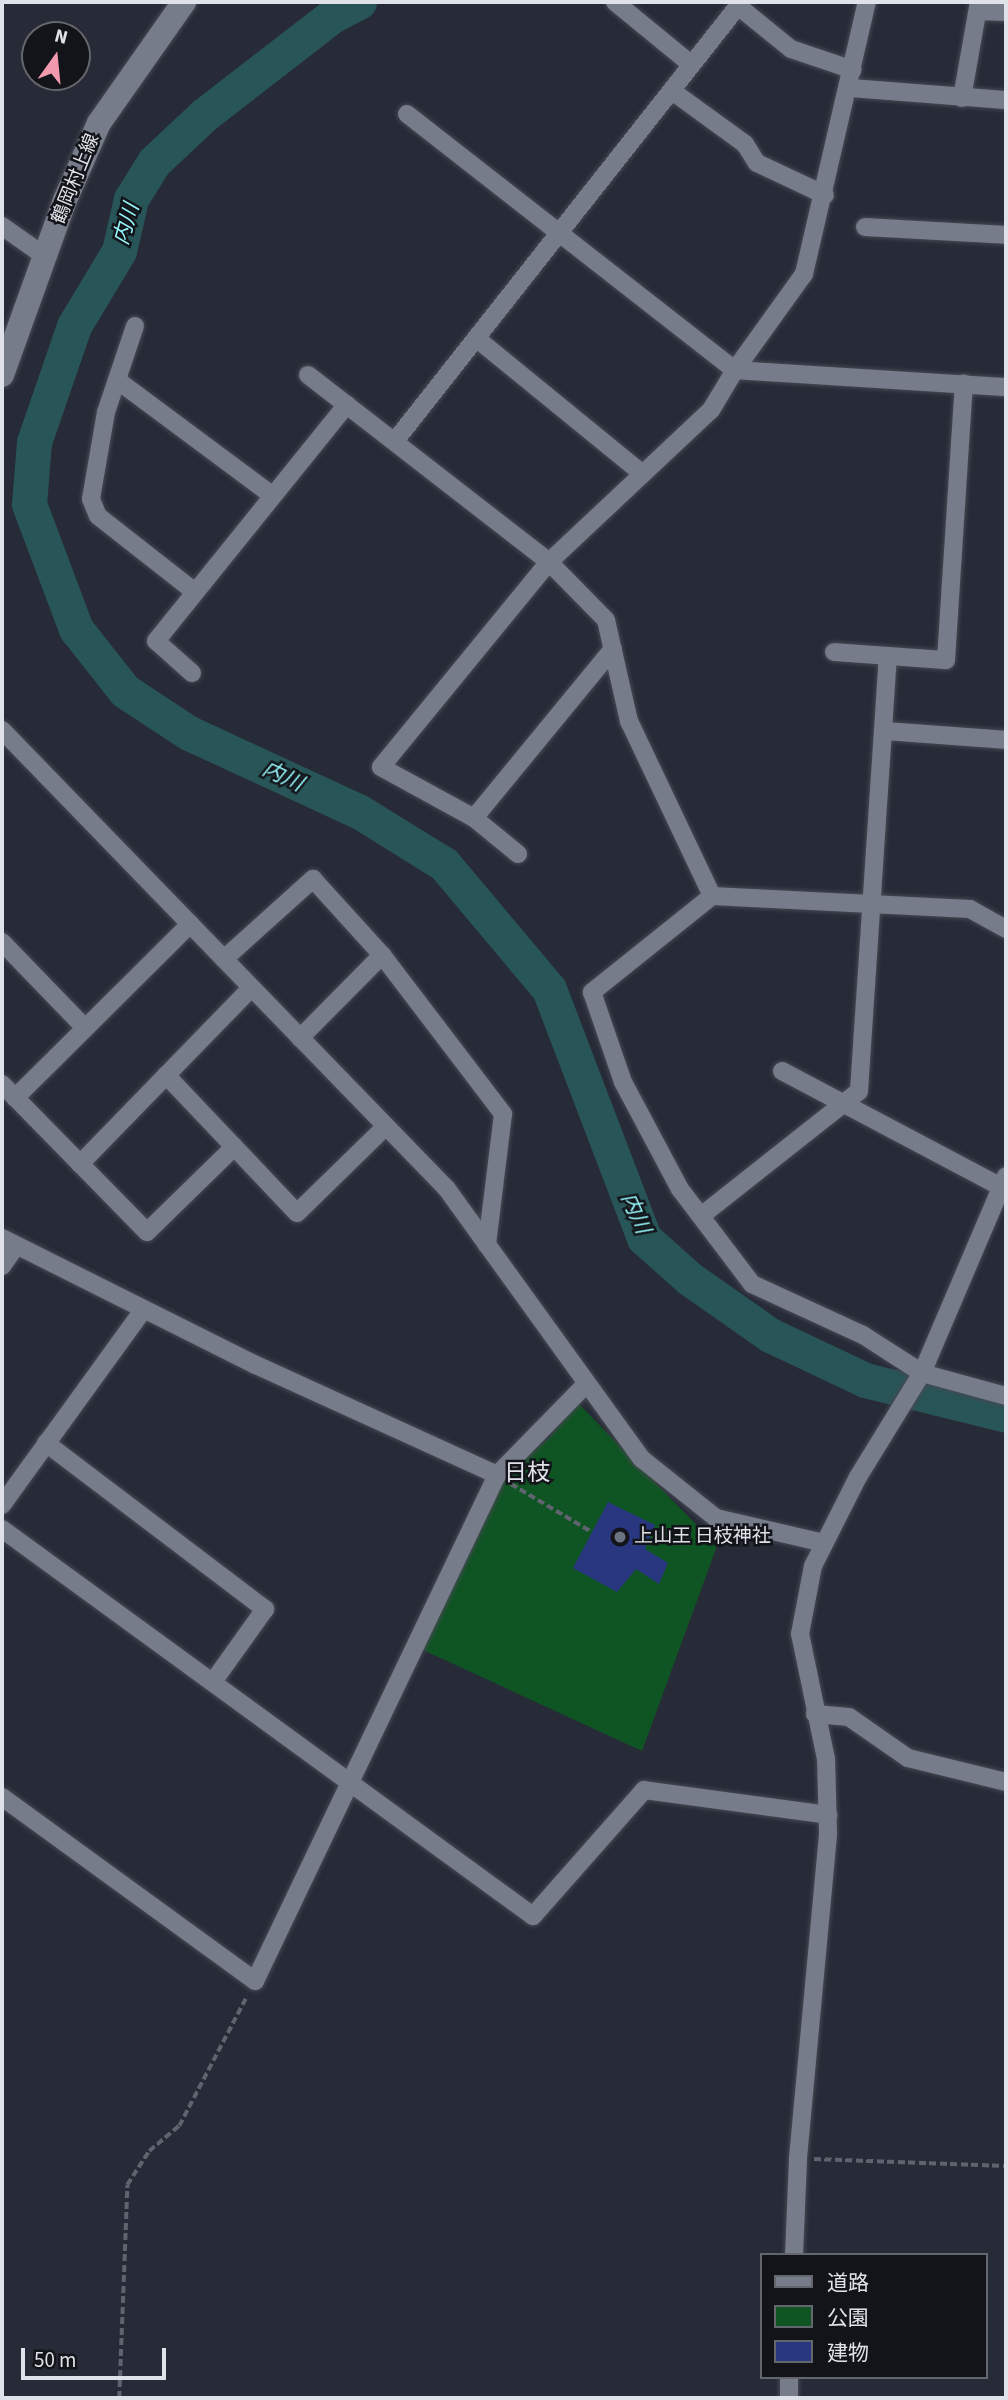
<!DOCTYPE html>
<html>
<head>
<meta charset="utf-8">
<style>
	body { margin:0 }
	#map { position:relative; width:1008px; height:2400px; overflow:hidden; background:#272b37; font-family:"Source Sans 3","Noto Sans JP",sans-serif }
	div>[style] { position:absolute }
	.green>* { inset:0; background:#0f5423 }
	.river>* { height:35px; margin:-17.5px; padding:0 17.5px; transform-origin:17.5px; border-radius:17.5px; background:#285557 }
	.building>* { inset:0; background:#283780 }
	.path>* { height:3.5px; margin-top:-1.75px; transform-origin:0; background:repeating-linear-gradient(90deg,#5f636e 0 7px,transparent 0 10.5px) }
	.roads { filter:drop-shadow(0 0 2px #464953) drop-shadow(0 0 2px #464953) }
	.minor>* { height:18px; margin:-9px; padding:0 9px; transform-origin:9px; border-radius:9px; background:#777c8a }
	.secondary>* { height:24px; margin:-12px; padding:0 12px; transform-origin:12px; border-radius:12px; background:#777c8a }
	.dots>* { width:19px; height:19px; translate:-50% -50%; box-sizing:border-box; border:4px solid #121419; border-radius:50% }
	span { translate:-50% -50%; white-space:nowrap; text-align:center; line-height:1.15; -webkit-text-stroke:5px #121419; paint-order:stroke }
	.street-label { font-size:19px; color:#e0e2ea }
	.poi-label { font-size:19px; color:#e0e2ea }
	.left { translate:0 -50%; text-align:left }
	.water-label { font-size:21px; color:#95f7fb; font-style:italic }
	.quarter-label { font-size:23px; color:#e0e2ea }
	.frame { position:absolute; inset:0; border:4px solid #e0e2ea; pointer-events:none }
	.legend { position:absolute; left:760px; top:2253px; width:228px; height:126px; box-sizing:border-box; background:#121419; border:2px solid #64666d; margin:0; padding:9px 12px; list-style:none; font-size:21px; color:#e0e2ea }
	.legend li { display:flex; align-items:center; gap:14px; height:35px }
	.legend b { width:35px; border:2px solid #64666d }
	.north { position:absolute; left:21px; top:21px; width:70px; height:70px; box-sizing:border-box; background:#121419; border:2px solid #64666d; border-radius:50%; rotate:15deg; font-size:19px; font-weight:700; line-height:28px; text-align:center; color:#e0e2ea }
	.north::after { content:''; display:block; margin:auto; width:24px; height:32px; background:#f29aad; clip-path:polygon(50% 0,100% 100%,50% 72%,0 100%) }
	.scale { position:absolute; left:21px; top:2348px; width:145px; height:32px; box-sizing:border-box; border:4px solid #e0e2ea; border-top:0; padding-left:9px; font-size:21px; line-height:24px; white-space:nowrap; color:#e0e2ea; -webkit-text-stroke:5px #121419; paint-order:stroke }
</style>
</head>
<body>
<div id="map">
	<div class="green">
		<div style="clip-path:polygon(578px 1403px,717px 1546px,642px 1751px,423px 1650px,507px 1474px,549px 1438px)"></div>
	</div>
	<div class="river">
		<div style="left:359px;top:2px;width:30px;rotate:153deg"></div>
		<div style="left:332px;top:16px;width:162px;rotate:142.3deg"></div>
		<div style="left:204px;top:115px;width:69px;rotate:136.8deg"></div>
		<div style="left:154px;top:162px;width:44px;rotate:121.9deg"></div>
		<div style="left:131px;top:199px;width:53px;rotate:103deg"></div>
		<div style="left:119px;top:251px;width:87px;rotate:121deg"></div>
		<div style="left:74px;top:326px;width:123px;rotate:109deg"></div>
		<div style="left:34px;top:442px;width:62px;rotate:94.6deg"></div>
		<div style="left:29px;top:504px;width:134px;rotate:69.4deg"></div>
		<div style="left:76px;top:629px;width:79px;rotate:51.7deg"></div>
		<div style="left:125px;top:691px;width:77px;rotate:33.3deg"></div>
		<div style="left:189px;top:733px;width:188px;rotate:24.8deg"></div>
		<div style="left:360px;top:812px;width:99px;rotate:31.8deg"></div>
		<div style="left:444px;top:864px;width:163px;rotate:50deg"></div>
		<div style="left:549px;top:989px;width:267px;rotate:69.1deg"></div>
		<div style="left:644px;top:1238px;width:62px;rotate:41.7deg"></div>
		<div style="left:690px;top:1279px;width:98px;rotate:35deg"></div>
		<div style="left:770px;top:1335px;width:105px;rotate:25.3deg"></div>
		<div style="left:865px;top:1380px;width:145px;rotate:13.9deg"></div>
	</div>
	<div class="building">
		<div style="clip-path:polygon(608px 1502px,655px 1525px,645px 1549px,668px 1563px,659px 1584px,636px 1569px,617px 1592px,573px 1568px)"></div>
	</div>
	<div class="path">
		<div style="left:511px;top:1484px;width:94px;rotate:30.7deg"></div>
		<div style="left:814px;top:2159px;width:192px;rotate:2.1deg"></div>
		<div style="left:119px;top:2398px;width:213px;rotate:-87.8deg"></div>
		<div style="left:127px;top:2185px;width:40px;rotate:-57.1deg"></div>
		<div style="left:149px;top:2151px;width:39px;rotate:-40deg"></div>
		<div style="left:179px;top:2126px;width:147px;rotate:-62.4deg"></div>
	</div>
	<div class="roads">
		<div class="minor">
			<div style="left:615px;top:2px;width:99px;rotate:39.3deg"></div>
			<div style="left:978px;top:11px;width:28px;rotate:2deg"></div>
			<div style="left:850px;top:88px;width:156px;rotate:4.4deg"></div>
			<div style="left:672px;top:91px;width:90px;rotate:36deg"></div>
			<div style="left:745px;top:144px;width:22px;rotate:58deg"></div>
			<div style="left:757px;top:163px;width:75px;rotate:25.2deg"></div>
			<div style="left:962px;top:98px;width:97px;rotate:-80deg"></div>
			<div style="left:407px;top:114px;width:416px;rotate:38deg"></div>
			<div style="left:735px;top:370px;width:272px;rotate:3.6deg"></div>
			<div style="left:2px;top:226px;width:54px;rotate:35.2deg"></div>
			<div style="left:865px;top:227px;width:141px;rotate:3.2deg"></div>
			<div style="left:135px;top:326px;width:91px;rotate:108.6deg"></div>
			<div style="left:106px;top:412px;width:88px;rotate:99.8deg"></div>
			<div style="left:91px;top:499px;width:18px;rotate:68deg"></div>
			<div style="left:98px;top:516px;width:123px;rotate:38.1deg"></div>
			<div style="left:476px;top:338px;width:215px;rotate:39.2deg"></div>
			<div style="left:308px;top:375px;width:305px;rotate:37.8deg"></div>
			<div style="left:549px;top:562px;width:81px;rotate:45.5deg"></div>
			<div style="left:606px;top:620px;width:104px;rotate:77.2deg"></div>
			<div style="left:629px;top:721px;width:194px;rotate:64.6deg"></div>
			<div style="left:117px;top:380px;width:194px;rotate:36.6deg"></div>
			<div style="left:395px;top:441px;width:554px;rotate:-51.74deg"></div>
			<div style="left:738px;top:6px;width:68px;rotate:39.1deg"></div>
			<div style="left:791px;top:49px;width:65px;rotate:18.7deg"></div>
			<div style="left:834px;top:652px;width:112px;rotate:4.1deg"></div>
			<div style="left:946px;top:660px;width:277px;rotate:-86.3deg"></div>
			<div style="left:192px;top:673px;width:48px;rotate:-138.4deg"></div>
			<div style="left:156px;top:641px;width:304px;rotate:-51.1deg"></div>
			<div style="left:2px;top:730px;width:639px;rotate:45.89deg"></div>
			<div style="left:447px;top:1189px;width:333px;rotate:54.2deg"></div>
			<div style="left:642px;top:1459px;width:95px;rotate:38.6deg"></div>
			<div style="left:716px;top:1518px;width:111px;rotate:13deg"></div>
			<div style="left:884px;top:731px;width:122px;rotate:4.2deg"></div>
			<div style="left:474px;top:818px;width:219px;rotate:-50.6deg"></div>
			<div style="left:518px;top:854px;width:57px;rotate:-140.7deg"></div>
			<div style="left:474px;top:818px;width:106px;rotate:-151.3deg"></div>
			<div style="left:381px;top:767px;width:265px;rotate:-50.7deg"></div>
			<div style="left:549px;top:562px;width:222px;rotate:-43.2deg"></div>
			<div style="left:711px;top:410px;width:47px;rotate:-59deg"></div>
			<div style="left:735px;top:370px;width:118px;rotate:-54.3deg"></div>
			<div style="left:804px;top:274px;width:279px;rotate:-77deg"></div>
			<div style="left:1006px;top:929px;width:41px;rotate:-150.9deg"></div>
			<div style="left:970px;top:909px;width:258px;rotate:-177.1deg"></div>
			<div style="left:712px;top:896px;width:154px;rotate:141.3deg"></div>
			<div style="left:592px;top:992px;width:95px;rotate:71deg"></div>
			<div style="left:623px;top:1082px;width:121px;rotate:62deg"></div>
			<div style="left:680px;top:1189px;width:119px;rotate:52.8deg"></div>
			<div style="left:752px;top:1284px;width:122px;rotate:24.7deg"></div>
			<div style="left:863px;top:1335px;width:70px;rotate:32.8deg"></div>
			<div style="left:922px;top:1373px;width:87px;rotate:15.3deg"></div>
			<div style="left:2px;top:942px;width:120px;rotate:46deg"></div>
			<div style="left:224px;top:959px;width:120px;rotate:-42deg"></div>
			<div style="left:313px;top:879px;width:103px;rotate:47.8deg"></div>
			<div style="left:382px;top:955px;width:200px;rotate:52.7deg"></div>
			<div style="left:503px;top:1114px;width:132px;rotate:97deg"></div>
			<div style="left:300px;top:1038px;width:117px;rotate:-45.3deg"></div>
			<div style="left:782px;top:1071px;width:248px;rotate:27.9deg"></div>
			<div style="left:166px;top:1075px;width:190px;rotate:46.5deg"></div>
			<div style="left:297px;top:1213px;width:124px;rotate:-44.3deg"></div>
			<div style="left:2px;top:1084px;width:207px;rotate:45.6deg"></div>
			<div style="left:147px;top:1232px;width:122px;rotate:-44.3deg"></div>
			<div style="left:15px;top:1098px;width:247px;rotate:-44.8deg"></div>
			<div style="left:80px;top:1164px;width:245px;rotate:-45.8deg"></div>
			<div style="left:701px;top:1216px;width:201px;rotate:-38.3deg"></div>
			<div style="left:859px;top:1091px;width:436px;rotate:-86.2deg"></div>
			<div style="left:2px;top:1238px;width:284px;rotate:26.6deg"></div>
			<div style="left:256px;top:1365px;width:265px;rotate:24.5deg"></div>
			<div style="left:2px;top:1266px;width:24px;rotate:-55deg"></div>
			<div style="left:46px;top:1443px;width:275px;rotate:37.2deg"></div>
			<div style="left:265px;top:1609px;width:90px;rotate:125.5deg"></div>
			<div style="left:2px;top:1505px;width:241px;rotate:-54.1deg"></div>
			<div style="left:2px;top:1529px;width:657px;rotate:36.09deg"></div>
			<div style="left:533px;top:1916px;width:168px;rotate:-48.6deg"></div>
			<div style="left:644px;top:1790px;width:186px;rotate:7.7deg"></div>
			<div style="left:815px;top:1714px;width:34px;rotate:5deg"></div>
			<div style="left:849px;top:1717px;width:72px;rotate:34.8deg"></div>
			<div style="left:908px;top:1758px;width:101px;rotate:13.8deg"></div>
			<div style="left:2px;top:1797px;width:313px;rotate:36deg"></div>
			<div style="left:255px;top:1981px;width:561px;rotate:-64.44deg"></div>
			<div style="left:497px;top:1475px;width:127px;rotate:-45.6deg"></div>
			<div style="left:794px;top:2255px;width:97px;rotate:-87.6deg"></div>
			<div style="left:798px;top:2158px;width:326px;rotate:-84.7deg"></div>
			<div style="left:828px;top:1833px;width:74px;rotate:-91.5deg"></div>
			<div style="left:826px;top:1759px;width:128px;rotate:-101.7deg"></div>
			<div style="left:800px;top:1634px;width:69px;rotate:-79.2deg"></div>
			<div style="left:813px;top:1566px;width:100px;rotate:-63.2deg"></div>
			<div style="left:858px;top:1477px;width:122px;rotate:-58.4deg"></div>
			<div style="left:922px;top:1373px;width:214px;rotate:-66.9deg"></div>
			<div style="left:789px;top:2398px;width:21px;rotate:-90deg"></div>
		</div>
		<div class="secondary">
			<div style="left:2px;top:375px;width:186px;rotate:-70.2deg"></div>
			<div style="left:65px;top:200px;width:84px;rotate:-66.2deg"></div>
			<div style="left:99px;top:123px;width:148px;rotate:-54.9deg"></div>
		</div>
	</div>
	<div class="dots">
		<div style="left:620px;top:1537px;background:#6b7280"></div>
	</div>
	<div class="street-label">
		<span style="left:76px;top:179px;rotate:-68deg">鶴岡村上線</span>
	</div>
	<div class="poi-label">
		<span class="left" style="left:634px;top:1537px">上山王 日枝神社</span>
	</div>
	<div class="water-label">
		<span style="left:126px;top:224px;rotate:-74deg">内川</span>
		<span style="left:283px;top:776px;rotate:25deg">内川</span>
		<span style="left:636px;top:1213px;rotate:66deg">内川</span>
	</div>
	<div class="quarter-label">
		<span style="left:527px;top:1473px">日枝</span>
	</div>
	<div class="frame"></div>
	<ul class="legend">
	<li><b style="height:9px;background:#777c8a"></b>道路</li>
	<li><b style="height:19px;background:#0f5423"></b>公園</li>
	<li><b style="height:19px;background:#283780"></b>建物</li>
	</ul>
	<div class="north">N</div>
	<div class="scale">50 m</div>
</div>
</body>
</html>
